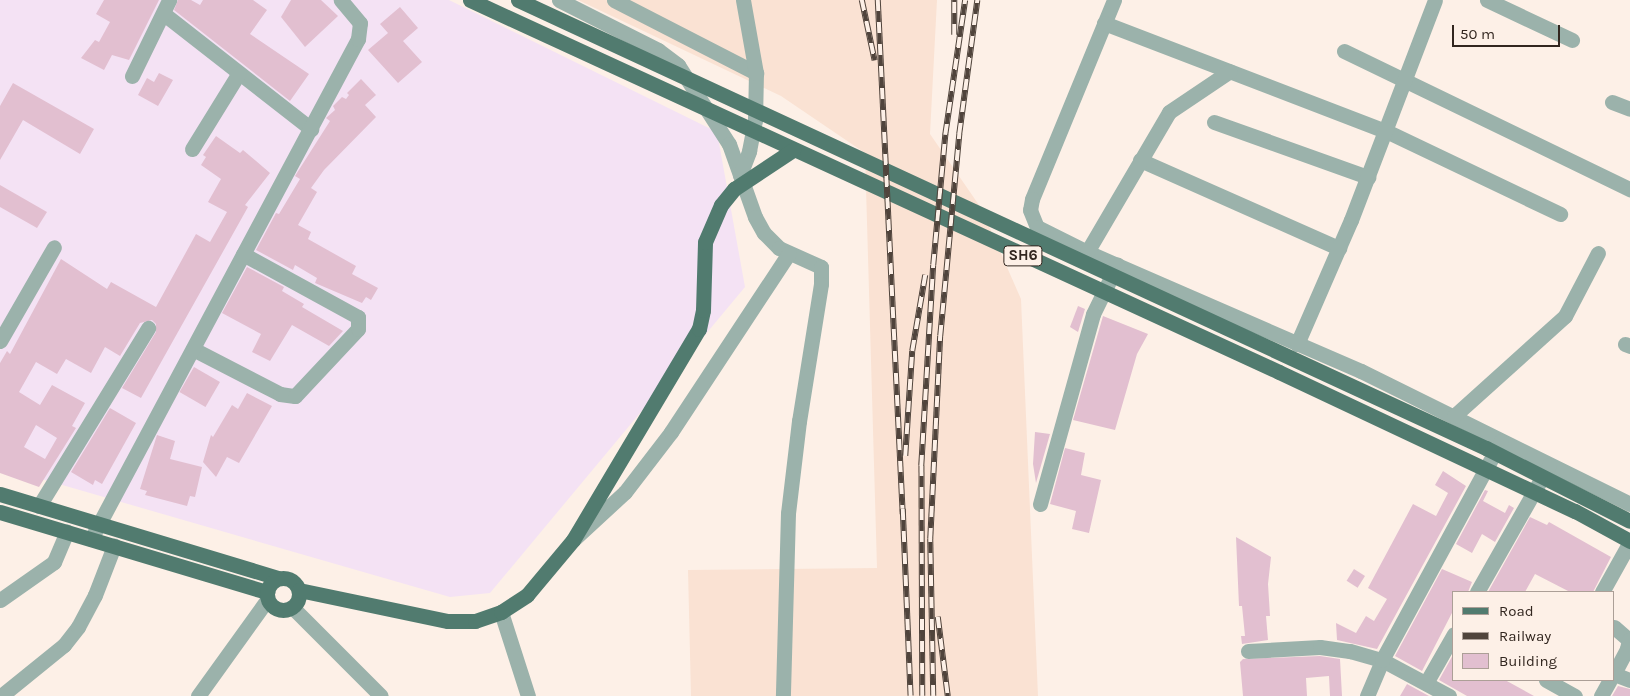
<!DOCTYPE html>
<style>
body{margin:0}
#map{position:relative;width:1630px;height:696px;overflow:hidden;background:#fdf0e7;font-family:Karla,sans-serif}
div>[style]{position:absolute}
.commercial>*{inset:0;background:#f4e2f4}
.built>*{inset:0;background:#fae2d3}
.building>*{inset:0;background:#e2bfd0;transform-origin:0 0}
.minor>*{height:15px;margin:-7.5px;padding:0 7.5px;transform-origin:7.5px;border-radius:7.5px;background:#9bb2ab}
.major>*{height:15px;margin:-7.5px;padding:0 7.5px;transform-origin:7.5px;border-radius:7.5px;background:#517b6f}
.major>.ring{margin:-7.5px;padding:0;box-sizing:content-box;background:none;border:15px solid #517b6f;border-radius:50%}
.rail>*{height:5.5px;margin-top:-2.75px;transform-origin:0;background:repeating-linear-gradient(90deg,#fdf0e7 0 11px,#50443c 0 22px);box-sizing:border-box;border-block:1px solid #50443c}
span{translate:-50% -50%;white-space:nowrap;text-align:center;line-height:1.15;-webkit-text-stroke:4px #fdf0e7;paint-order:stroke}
.shield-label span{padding:1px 4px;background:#fdf0e7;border:1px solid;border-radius:4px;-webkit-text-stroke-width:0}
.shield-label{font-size:15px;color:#32261f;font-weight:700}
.legend{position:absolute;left:1452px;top:591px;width:162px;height:90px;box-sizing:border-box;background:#fdf0e7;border:1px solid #ac9f97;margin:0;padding:6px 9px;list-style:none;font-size:15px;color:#32261f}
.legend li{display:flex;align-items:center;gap:10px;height:25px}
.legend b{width:25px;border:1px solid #ac9f97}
.scale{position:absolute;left:1452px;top:25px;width:108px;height:22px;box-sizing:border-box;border:2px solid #32261f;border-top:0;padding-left:6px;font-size:15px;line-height:18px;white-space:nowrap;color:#32261f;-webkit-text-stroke:4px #fdf0e7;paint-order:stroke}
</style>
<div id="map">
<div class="commercial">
<i style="clip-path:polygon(0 0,449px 0,717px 132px,745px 287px,490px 593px,450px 597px,0 467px)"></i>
</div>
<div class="built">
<i style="clip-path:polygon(578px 0,937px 0,930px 134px,981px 208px,1021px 299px,1038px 696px,691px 696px,688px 570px,877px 568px,865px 153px,781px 96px)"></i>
</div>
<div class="building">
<i style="clip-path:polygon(104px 0,159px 0,129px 60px,112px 55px,104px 70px,81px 58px,95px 40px,99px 42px,110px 22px,96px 14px)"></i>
<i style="clip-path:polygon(178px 0,191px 0,200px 5px,203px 0,253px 0,267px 10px,250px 34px,309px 74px,290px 101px,174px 10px)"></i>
<i style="clip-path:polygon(291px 0,321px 0,338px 16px,305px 47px,281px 17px)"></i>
<i style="clip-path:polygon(400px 7px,418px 28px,403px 41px,422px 62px,398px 83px,368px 50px,388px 33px,380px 24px)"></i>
<i style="clip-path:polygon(159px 73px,173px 80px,158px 106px,138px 95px,147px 78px,154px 82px)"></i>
<i style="clip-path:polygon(361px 79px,376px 95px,365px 105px,376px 117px,324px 170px,311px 188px,317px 192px,298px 225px,311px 232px,308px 239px,356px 266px,352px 274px,378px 288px,371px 300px,366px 297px,362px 303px,315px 283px,317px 278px,295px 265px,293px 270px,256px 250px,276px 213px,279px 214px,300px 179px,295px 176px,330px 121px,326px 118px,335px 110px,333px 106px,342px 97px,346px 99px,349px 95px,347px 93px)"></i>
<i style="clip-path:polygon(13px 83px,94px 129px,80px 154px,23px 120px,0 160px,0 106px)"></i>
<i style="clip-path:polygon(evenodd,216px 136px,240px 153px,243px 150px,270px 173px,245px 205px,248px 207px,141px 398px,122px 388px,156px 332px,156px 324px,152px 320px,140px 323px,120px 356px,105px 347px,91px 373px,66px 359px,57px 374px,36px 362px,19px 392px,40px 405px,52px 385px,85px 403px,72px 426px,76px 428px,39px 487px,0 473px,0 363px,7px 351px,10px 354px,61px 259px,107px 289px,111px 282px,156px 307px,196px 234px,210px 242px,227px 212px,208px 202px,221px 179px,201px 165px,206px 157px,203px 155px,216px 136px,36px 425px,57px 438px,45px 459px,24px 447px,36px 425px)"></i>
<i style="clip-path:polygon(0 185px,47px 212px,37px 228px,0 207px)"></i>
<i style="clip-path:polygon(247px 267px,284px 287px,282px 291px,304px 304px,302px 307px,343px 331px,329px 346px,292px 325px,270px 361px,252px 352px,261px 334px,222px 313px)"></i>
<i style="clip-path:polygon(1078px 306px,1085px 309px,1078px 332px,1070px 327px)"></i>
<i style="clip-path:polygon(1103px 316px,1148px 334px,1137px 354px,1115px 430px,1073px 420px)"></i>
<i style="left:194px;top:367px;width:30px;height:29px;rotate:30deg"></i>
<i style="clip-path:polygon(247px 393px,272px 406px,239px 463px,227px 457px,216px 477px,203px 462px,211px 435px,213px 437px,232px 405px,238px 409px)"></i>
<i style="clip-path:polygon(110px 408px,136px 423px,102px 484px,95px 480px,93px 485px,71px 472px)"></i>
<i style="clip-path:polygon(1035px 432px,1050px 434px,1036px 483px,1033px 464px)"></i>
<i style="clip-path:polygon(157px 435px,175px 441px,170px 459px,202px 467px,195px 497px,190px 496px,187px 506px,145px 495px,147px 491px,140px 489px)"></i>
<i style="clip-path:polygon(1065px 448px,1085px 453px,1081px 475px,1101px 480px,1089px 533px,1072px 529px,1076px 511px,1050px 504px)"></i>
<i style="clip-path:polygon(1443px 471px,1466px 486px,1377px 649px,1337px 640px,1336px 623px,1356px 633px,1366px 616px,1374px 621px,1387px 599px,1368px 588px,1413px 504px,1436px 516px,1448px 493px,1435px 485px)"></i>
<i style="clip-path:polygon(1485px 490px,1488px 491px,1483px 501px,1505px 513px,1509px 505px,1514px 508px,1495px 542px,1482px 534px,1472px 553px,1456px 544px)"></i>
<i style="clip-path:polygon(1530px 517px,1547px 525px,1549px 522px,1611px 557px,1593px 592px,1570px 592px,1535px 574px,1525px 592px,1488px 592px)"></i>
<i style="clip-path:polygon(1236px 537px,1271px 557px,1268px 584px,1270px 616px,1266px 616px,1268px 640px,1242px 644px,1241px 636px,1245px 636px,1242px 606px,1239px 606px)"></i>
<i style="left:1354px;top:569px;width:13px;height:14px;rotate:32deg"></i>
<i style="clip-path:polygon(1442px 569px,1472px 582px,1468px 592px,1454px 592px,1454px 609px,1422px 671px,1395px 656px)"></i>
<i style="clip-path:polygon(1454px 653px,1454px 680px,1505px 680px,1534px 696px,1467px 696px,1439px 680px)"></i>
<i style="clip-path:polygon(1320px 656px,1340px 659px,1342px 696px,1330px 696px,1329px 676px,1306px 678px,1307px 696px,1243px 696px,1240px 662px,1243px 659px)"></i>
<i style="clip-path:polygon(1407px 684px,1429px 696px,1400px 696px)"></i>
<i style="clip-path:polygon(1618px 686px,1630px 689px,1630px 696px,1612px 696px)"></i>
</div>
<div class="minor">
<i style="left:559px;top:0;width:111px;rotate:26.8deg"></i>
<i style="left:658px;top:50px;width:25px;rotate:37deg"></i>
<i style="left:678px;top:65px;width:94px;rotate:57.2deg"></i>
<i style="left:729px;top:144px;width:77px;rotate:70.4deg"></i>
<i style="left:755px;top:217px;width:18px;rotate:61deg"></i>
<i style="left:764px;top:233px;width:21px;rotate:45deg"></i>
<i style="left:779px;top:248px;width:46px;rotate:24.3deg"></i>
<i style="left:821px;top:267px;width:17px;rotate:90deg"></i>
<i style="left:821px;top:284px;width:139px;rotate:99.1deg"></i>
<i style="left:799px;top:421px;width:93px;rotate:96.8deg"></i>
<i style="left:788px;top:513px;width:183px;rotate:91.6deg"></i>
<i style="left:614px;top:0;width:160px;rotate:27.2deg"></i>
<i style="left:1114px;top:0;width:215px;rotate:112.4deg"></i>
<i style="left:1032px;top:199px;width:11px;rotate:100deg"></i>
<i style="left:1030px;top:210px;width:18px;rotate:68deg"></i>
<i style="left:1037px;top:227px;width:56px;rotate:26.6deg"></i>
<i style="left:1087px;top:252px;width:299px;rotate:23.5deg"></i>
<i style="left:1361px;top:371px;width:300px;rotate:26.3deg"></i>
<i style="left:1487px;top:0;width:94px;rotate:25.2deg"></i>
<i style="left:164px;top:14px;width:187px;rotate:38deg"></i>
<i style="left:1104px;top:23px;width:302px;rotate:21deg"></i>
<i style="left:1386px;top:131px;width:193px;rotate:25.5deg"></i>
<i style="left:1344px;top:51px;width:318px;rotate:25.8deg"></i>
<i style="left:132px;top:76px;width:85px;rotate:-64deg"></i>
<i style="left:1612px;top:102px;width:19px;rotate:21deg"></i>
<i style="left:1214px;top:122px;width:164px;rotate:19.7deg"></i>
<i style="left:192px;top:149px;width:89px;rotate:-58.3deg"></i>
<i style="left:1140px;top:160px;width:218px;rotate:23.9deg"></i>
<i style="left:740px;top:175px;width:26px;rotate:-69deg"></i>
<i style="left:749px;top:151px;width:32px;rotate:-79deg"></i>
<i style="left:755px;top:120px;width:47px;rotate:-88.8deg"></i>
<i style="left:756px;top:73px;width:74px;rotate:-100.1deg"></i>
<i style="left:1087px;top:252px;width:162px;rotate:-59.6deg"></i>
<i style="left:1169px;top:112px;width:73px;rotate:-33.9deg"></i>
<i style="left:0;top:341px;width:108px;rotate:-60.1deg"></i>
<i style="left:1297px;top:344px;width:135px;rotate:-66.5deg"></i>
<i style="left:1351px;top:220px;width:235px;rotate:-69.1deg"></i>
<i style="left:1625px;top:344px;width:5px;rotate:22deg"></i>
<i style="left:193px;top:349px;width:98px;rotate:27.3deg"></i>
<i style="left:280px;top:394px;width:15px;rotate:8deg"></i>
<i style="left:295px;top:396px;width:92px;rotate:-46.8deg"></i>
<i style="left:358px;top:329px;width:12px;rotate:-90deg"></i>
<i style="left:358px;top:317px;width:131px;rotate:-151.3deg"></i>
<i style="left:1454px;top:416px;width:149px;rotate:-42deg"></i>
<i style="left:1565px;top:316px;width:71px;rotate:-62.4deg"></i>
<i style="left:1040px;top:504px;width:197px;rotate:-74.4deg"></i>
<i style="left:1093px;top:314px;width:55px;rotate:-63.9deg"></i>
<i style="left:39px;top:506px;width:209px;rotate:-58.5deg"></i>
<i style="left:91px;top:539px;width:567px;rotate:-61.9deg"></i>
<i style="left:358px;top:39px;width:16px;rotate:-83deg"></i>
<i style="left:360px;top:23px;width:30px;rotate:-130deg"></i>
<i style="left:574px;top:539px;width:69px;rotate:-42.7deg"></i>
<i style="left:625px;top:492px;width:76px;rotate:-52.5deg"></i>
<i style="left:671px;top:432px;width:214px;rotate:-56.6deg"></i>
<i style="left:1477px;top:592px;width:146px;rotate:-60.4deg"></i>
<i style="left:1602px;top:592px;width:57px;rotate:-60.8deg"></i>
<i style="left:0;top:600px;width:66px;rotate:-35.1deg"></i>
<i style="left:54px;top:562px;width:33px;rotate:-67deg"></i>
<i style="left:293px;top:608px;width:124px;rotate:45deg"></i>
<i style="left:501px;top:612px;width:88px;rotate:72.2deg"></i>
<i style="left:1614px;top:627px;width:20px;rotate:41deg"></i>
<i style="left:1629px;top:640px;width:9px;rotate:103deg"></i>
<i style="left:1627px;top:649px;width:26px;rotate:118deg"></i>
<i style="left:1248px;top:651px;width:72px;rotate:-3.2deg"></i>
<i style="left:1320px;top:647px;width:30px;rotate:8deg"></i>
<i style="left:1350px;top:651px;width:33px;rotate:16deg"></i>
<i style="left:1382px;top:660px;width:76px;rotate:28.2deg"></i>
<i style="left:1614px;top:674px;width:17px;rotate:21deg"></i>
<i style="left:1546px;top:680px;width:33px;rotate:29deg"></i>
<i style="left:1426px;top:683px;width:56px;rotate:-60.3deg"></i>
<i style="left:1px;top:696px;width:81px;rotate:-39deg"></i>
<i style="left:64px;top:645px;width:23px;rotate:-52deg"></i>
<i style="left:78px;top:627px;width:36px;rotate:-62deg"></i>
<i style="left:95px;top:595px;width:53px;rotate:-68.8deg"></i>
<i style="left:198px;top:696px;width:118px;rotate:-54.3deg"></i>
<i style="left:1367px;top:696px;width:39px;rotate:-67deg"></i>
<i style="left:1382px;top:660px;width:249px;rotate:-61.5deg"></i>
<i style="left:1601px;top:696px;width:18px;rotate:-61deg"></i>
</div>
<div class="major">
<i style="left:470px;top:0;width:890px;rotate:24.69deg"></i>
<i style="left:1279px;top:372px;width:327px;rotate:25.2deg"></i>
<i style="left:1575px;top:511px;width:63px;rotate:28.6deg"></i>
<i style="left:518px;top:0;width:1067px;rotate:24.84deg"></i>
<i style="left:1486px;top:448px;width:161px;rotate:26.9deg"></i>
<i style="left:0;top:494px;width:290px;rotate:16.8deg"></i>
<i style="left:0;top:512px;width:279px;rotate:16.7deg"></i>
<i class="ring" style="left:267px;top:578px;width:17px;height:17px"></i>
<i style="left:299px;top:590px;width:152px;rotate:11.8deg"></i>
<i style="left:448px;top:621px;width:27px"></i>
<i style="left:475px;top:621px;width:28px;rotate:-19deg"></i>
<i style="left:501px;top:612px;width:31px;rotate:-33deg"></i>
<i style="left:527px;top:595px;width:72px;rotate:-50.1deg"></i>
<i style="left:573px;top:540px;width:246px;rotate:-59.2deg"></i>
<i style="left:699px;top:329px;width:19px;rotate:-78deg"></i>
<i style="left:703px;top:310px;width:68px;rotate:-88.3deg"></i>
<i style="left:705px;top:242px;width:40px;rotate:-66.6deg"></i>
<i style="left:721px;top:205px;width:21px;rotate:-51deg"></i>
<i style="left:734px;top:189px;width:71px;rotate:-33.5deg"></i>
</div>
<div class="rail">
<i style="left:862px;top:0;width:62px;rotate:78deg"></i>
<i style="left:878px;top:0;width:515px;rotate:87.22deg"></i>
<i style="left:954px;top:35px;width:35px;rotate:-90deg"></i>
<i style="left:905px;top:456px;width:105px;rotate:-86.2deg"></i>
<i style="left:912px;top:351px;width:77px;rotate:-80.3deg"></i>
<i style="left:903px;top:509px;width:187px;rotate:87.6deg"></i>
<i style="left:938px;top:617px;width:80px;rotate:82.8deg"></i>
<i style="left:922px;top:696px;width:230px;rotate:-90.2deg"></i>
<i style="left:921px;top:466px;width:201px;rotate:-86.6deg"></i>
<i style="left:933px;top:265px;width:131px;rotate:-84.7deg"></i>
<i style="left:945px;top:135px;width:136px;rotate:-81.6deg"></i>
<i style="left:933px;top:696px;width:157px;rotate:-91.1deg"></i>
<i style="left:930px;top:539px;width:203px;rotate:-87.2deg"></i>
<i style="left:940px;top:336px;width:203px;rotate:-84.6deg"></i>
<i style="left:959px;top:134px;width:135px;rotate:-82.3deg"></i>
</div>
<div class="shield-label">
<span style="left:1023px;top:256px">SH6</span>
</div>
<ul class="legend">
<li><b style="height:6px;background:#517b6f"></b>Road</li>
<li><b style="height:6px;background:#50443c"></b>Railway</li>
<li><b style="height:14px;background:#e2bfd0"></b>Building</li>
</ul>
<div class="scale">50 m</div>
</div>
